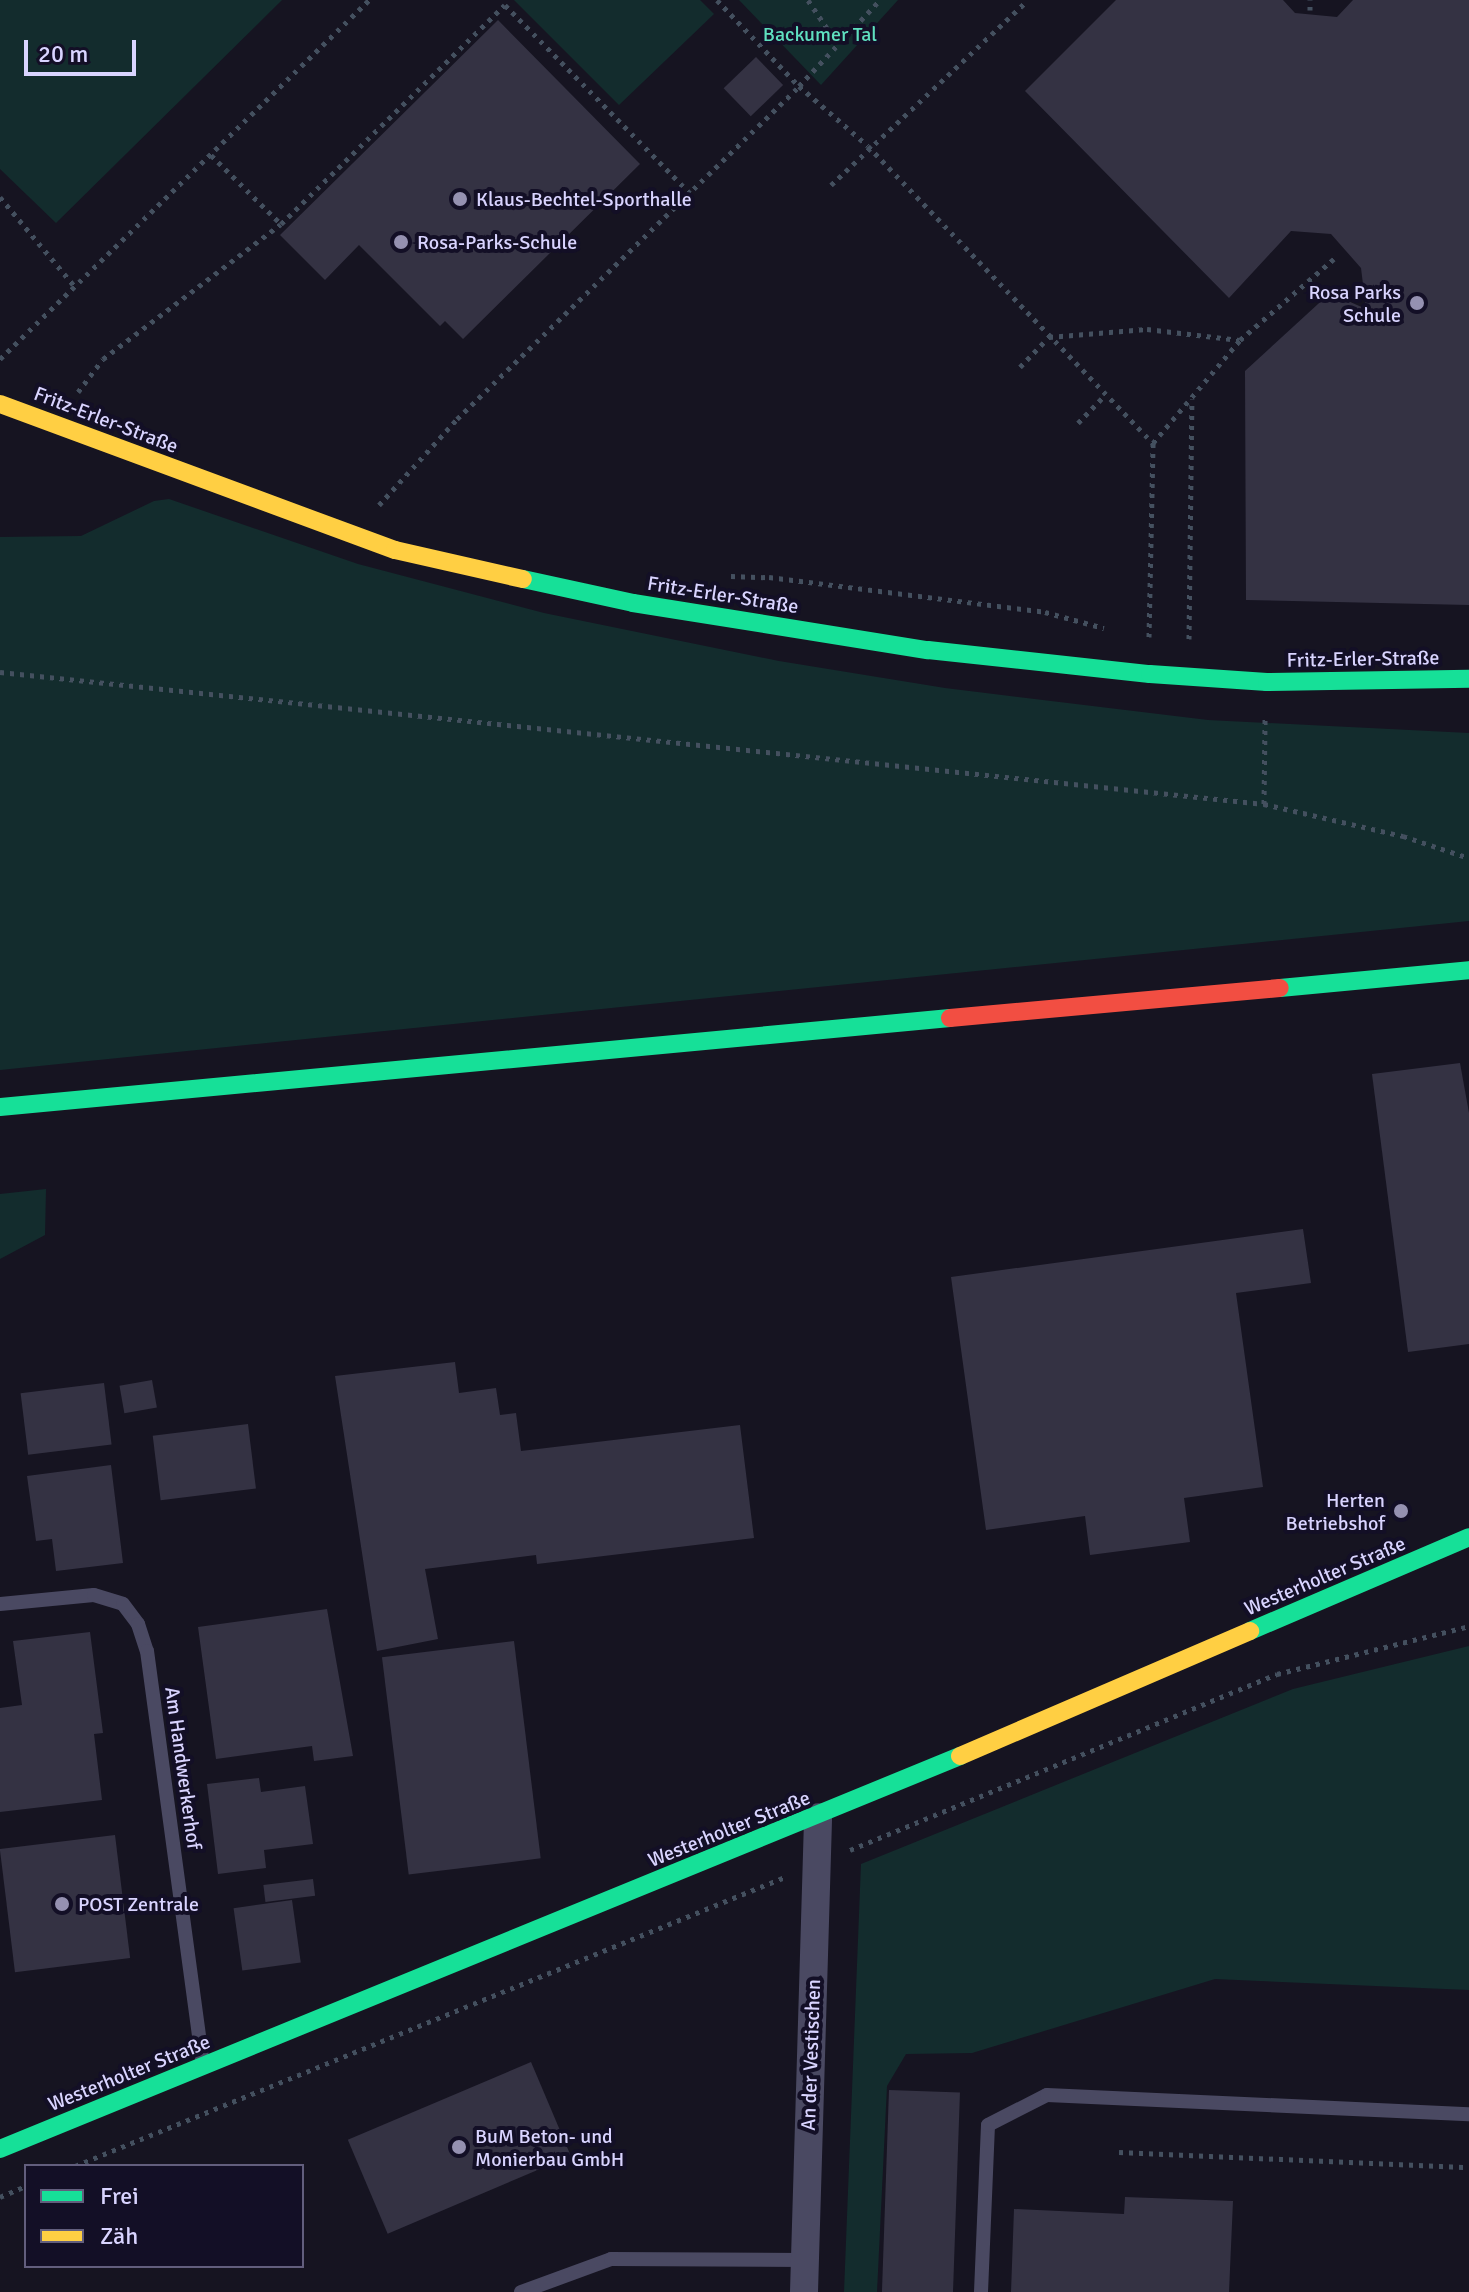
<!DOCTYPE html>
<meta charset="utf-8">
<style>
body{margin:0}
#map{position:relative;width:1469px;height:2292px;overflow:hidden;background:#161421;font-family:Signika,sans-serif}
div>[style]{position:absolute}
.green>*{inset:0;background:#132c2d}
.building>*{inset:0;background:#343243;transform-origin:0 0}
.path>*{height:5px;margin-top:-2.5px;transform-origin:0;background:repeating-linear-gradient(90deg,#44505f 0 4px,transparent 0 10px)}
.lane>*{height:14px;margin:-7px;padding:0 7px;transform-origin:7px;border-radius:7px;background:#4a4962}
.street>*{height:28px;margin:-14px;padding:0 14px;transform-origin:14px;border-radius:14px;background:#4a4962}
.fast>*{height:18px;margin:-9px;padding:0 9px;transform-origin:9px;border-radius:9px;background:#16e098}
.slow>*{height:18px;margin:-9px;padding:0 9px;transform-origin:9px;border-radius:9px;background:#ffcf43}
.jam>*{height:18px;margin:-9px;padding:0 9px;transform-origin:9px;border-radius:9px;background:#f24e42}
.dots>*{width:22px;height:22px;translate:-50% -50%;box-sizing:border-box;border:4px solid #130f26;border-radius:50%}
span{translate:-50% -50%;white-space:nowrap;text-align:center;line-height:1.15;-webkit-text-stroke:8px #130f26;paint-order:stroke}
.park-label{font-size:20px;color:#5fe0c0}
.poi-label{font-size:20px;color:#d9d4ff}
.left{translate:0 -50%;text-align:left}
.right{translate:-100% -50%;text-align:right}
.street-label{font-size:20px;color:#d9d4ff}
.legend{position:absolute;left:24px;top:2164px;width:280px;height:104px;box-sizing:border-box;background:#130f26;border:2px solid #625e7d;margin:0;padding:10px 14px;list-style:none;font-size:24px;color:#d9d4ff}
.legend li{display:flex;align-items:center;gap:16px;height:40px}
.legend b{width:40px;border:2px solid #625e7d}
.scale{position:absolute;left:24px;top:40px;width:112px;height:36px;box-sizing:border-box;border:4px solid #d9d4ff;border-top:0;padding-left:10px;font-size:24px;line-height:28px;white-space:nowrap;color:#d9d4ff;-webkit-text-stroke:6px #130f26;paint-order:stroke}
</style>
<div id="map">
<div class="green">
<i style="clip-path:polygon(0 0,282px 0,56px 223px,0 169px)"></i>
<i style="clip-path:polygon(514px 0,700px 0,714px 14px,619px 105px)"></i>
<i style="clip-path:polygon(739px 0,898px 0,821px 85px)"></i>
<i style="clip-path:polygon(169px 499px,358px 564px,544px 613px,779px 661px,945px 688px,1208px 720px,1469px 733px,1469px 921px,0 1070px,0 537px,81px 536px,154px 501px)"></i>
<i style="clip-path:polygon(46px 1189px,45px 1235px,0 1259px,0 1194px)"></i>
<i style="clip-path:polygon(1469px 1646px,1469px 1990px,1215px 1979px,972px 2053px,906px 2054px,887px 2086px,877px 2292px,844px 2292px,861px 1864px,1293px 1689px)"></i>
</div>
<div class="building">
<i style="clip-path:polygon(1116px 0,1283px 0,1295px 13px,1337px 17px,1353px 0,1469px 0,1469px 605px,1246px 600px,1245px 371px,1330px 293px,1366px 309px,1361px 268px,1331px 234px,1291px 231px,1229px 298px,1025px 91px)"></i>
<i style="clip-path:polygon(498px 20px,640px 164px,463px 339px,445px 321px,440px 326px,359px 245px,325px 280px,280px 235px)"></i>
<i style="left:756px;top:57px;width:39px;height:45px;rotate:46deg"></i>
<i style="clip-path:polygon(1460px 1063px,1469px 1113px,1469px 1344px,1408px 1352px,1372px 1074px)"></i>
<i style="clip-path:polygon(1303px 1229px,1311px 1283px,1236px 1293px,1263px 1487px,1184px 1498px,1190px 1542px,1090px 1555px,1085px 1516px,986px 1530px,951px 1277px)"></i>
<i style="clip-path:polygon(455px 1362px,459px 1393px,496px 1388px,500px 1415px,516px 1413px,521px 1451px,740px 1425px,754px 1538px,537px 1564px,536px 1555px,425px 1569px,438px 1639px,377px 1651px,335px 1376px)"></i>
<i style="left:152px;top:1380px;width:28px;height:33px;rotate:80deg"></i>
<i style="left:104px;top:1383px;width:62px;height:84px;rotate:83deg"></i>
<i style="left:248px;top:1424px;width:65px;height:96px;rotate:83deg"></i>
<i style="clip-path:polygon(111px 1465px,123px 1563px,56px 1571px,52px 1539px,36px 1541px,27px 1476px)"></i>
<i style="clip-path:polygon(327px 1609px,353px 1756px,314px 1761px,312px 1746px,216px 1759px,198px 1627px)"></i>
<i style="clip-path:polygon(90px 1632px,103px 1733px,94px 1734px,102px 1800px,0 1812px,0 1708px,22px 1705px,13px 1641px)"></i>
<i style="left:514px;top:1641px;width:219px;height:133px;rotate:83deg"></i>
<i style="clip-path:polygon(259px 1778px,261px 1792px,305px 1786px,313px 1844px,264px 1850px,266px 1868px,218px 1874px,207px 1784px)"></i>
<i style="left:115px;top:1835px;width:124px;height:116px;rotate:83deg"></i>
<i style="left:313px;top:1879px;width:17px;height:50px;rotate:83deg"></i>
<i style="left:292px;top:1900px;width:63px;height:59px;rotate:82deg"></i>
<i style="left:531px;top:2062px;width:102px;height:199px;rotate:67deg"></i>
<i style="left:889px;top:2090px;width:71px;height:202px;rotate:2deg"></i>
<i style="clip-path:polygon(1125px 2197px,1233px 2201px,1229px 2292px,1011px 2292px,1014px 2209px,1124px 2214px)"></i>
</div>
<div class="path">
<i style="left:717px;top:0;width:119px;rotate:46.4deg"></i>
<i style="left:799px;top:86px;width:91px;rotate:41deg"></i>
<i style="left:868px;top:146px;width:412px;rotate:46.2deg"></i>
<i style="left:808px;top:0;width:52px;rotate:56deg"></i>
<i style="left:1310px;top:10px;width:10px;rotate:-90deg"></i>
<i style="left:211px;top:155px;width:98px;rotate:44.6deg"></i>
<i style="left:831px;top:185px;width:270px;rotate:-43.2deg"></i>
<i style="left:0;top:197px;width:119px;rotate:50.1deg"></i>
<i style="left:0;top:359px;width:515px;rotate:-44.21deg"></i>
<i style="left:1020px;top:367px;width:42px;rotate:-46deg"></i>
<i style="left:1049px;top:337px;width:98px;rotate:-4.7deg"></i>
<i style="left:1147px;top:329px;width:93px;rotate:6.8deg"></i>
<i style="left:78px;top:392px;width:41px;rotate:-52.9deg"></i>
<i style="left:103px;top:359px;width:223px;rotate:-37.2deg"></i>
<i style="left:281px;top:224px;width:313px;rotate:-44.4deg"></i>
<i style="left:505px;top:5px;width:264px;rotate:45.5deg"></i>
<i style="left:1078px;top:423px;width:40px;rotate:-46deg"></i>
<i style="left:379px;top:505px;width:116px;rotate:-47.8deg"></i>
<i style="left:457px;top:419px;width:477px;rotate:-44.2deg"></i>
<i style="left:799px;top:86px;width:118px;rotate:-46.7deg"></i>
<i style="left:731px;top:576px;width:38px;rotate:2deg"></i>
<i style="left:769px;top:577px;width:278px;rotate:7.2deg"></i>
<i style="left:1045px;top:612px;width:61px;rotate:15.2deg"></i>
<i style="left:1149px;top:637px;width:194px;rotate:-88.8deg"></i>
<i style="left:1153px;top:443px;width:135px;rotate:-49.8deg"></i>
<i style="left:1240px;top:340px;width:124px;rotate:-40.8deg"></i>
<i style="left:1189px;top:639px;width:240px;rotate:-89.3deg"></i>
<i style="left:0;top:672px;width:1271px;rotate:5.96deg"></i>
<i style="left:1264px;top:804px;width:143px;rotate:13deg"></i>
<i style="left:1403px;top:836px;width:70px;rotate:18.4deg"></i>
<i style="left:1264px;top:804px;width:87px;rotate:-89.3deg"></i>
<i style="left:850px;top:1850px;width:462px;rotate:-22.4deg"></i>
<i style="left:1277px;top:1674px;width:198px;rotate:-14deg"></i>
<i style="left:1119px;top:2152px;width:350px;rotate:2.5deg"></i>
<i style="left:75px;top:2166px;width:767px;rotate:-22.15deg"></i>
<i style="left:0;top:2197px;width:28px;rotate:-23deg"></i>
</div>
<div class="lane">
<i style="left:0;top:1604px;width:94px;rotate:-5.5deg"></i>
<i style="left:94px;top:1595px;width:30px;rotate:17deg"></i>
<i style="left:123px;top:1604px;width:25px;rotate:53deg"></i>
<i style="left:138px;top:1624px;width:28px;rotate:72deg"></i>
<i style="left:147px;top:1651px;width:416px;rotate:82.3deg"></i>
<i style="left:521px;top:2292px;width:96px;rotate:-20.1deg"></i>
<i style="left:611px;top:2259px;width:194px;rotate:0.3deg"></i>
<i style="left:981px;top:2292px;width:167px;rotate:-87.6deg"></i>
<i style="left:988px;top:2125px;width:66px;rotate:-27deg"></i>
<i style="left:1047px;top:2095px;width:422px;rotate:2.6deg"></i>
</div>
<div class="street">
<i style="left:804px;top:2292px;width:475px;rotate:-88.3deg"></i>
</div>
<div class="fast">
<i style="left:523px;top:579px;width:113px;rotate:12.3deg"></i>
<i style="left:633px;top:603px;width:299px;rotate:9.1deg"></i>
<i style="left:928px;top:650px;width:223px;rotate:6.2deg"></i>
<i style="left:1150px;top:674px;width:117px;rotate:3.9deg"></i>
<i style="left:1267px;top:682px;width:202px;rotate:-0.9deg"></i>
<i style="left:1280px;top:988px;width:190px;rotate:-5.4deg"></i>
<i style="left:0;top:1107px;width:954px;rotate:-5.35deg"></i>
<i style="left:1250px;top:1631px;width:238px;rotate:-23.2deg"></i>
<i style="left:0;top:2149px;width:1037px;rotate:-22.26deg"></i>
</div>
<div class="slow">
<i style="left:0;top:404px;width:421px;rotate:20.3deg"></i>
<i style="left:395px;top:550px;width:131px;rotate:12.8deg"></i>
<i style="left:960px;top:1756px;width:316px;rotate:-23.3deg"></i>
</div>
<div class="jam">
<i style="left:950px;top:1018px;width:331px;rotate:-5.2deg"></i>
</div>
<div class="dots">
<i style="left:460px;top:199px;background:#9591b1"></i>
<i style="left:401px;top:242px;background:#9591b1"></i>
<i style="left:1417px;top:303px;background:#9591b1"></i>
<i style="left:1401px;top:1511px;background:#9591b1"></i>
<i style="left:62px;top:1904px;background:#9591b1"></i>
<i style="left:459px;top:2147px;background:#9591b1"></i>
</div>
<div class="park-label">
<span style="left:820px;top:34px">Backumer Tal</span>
</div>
<div class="poi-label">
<span class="left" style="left:476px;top:199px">Klaus-Bechtel-Sporthalle</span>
<span class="left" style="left:417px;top:242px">Rosa-Parks-Schule</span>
<span class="right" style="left:1401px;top:304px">Rosa Parks<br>Schule</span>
<span class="right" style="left:1385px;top:1512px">Herten<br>Betriebshof</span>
<span class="left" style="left:78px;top:1904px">POST Zentrale</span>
<span class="left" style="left:475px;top:2148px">BuM Beton- und<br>Monierbau GmbH</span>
</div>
<div class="street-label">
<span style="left:106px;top:420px;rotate:21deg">Fritz-Erler-Straße</span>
<span style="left:723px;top:595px;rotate:9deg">Fritz-Erler-Straße</span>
<span style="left:1363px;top:659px;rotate:-1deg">Fritz-Erler-Straße</span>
<span style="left:1325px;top:1576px;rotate:-23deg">Westerholter Straße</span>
<span style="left:183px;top:1768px;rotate:82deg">Am Handwerkerhof</span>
<span style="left:729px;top:1829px;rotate:-22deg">Westerholter Straße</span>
<span style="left:811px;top:2055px;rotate:-88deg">An der Vestischen</span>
<span style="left:129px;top:2073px;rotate:-22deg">Westerholter Straße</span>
</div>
<ul class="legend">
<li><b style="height:10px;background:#16e098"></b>Frei</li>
<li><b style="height:10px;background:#ffcf43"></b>Zäh</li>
</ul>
<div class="scale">20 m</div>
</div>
